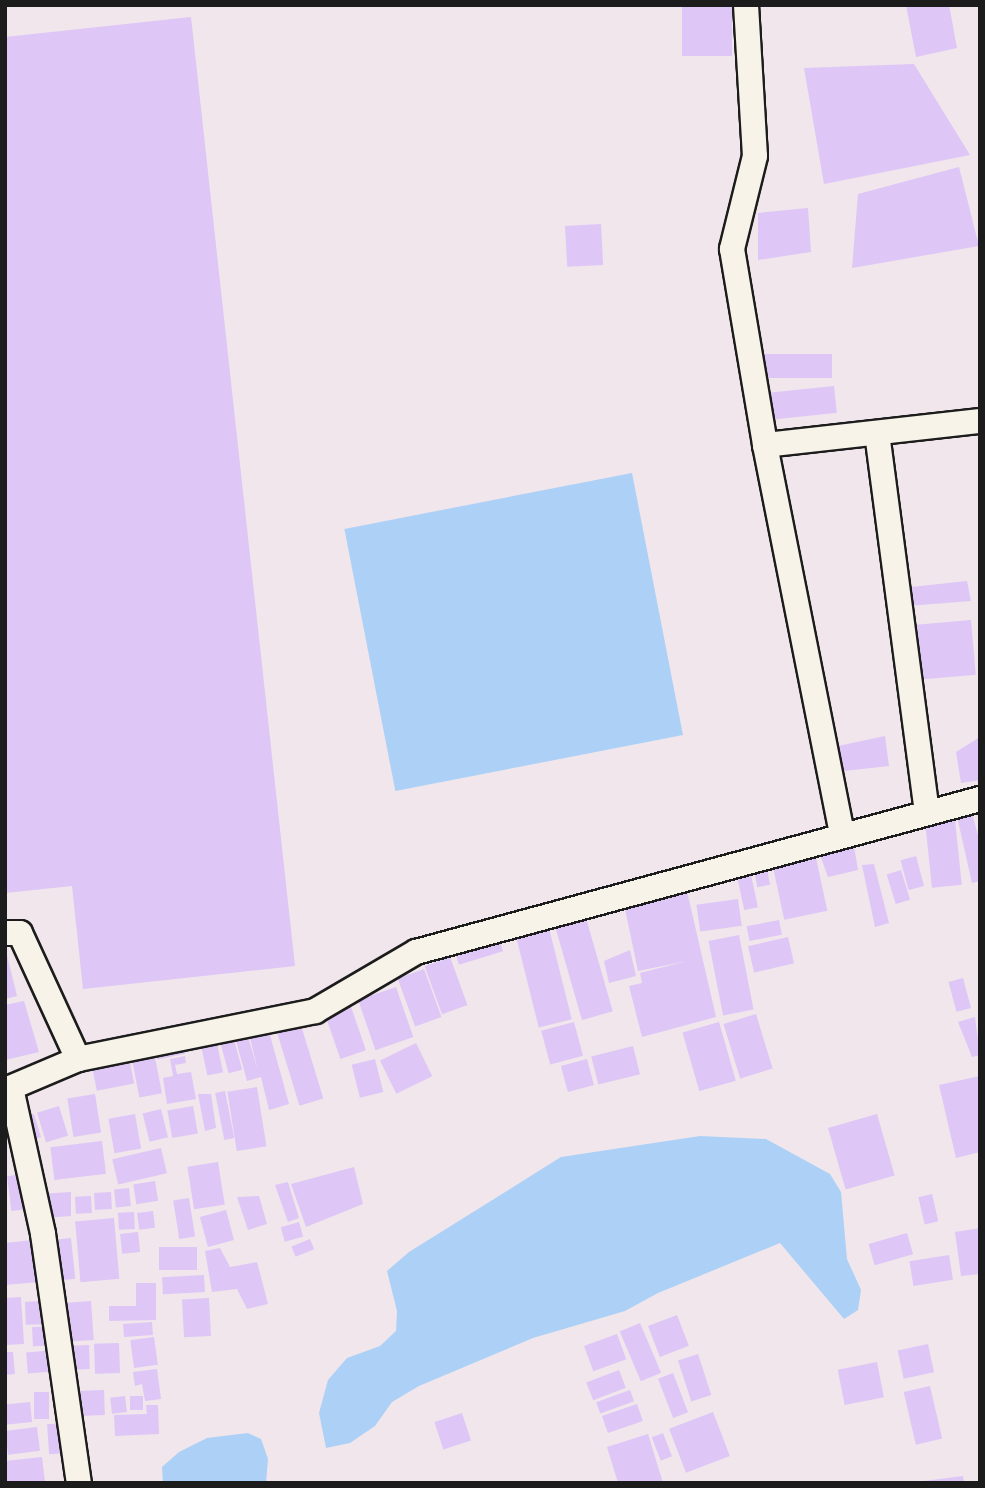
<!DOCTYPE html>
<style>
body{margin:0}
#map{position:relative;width:985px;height:1488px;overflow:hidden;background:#f0e6ec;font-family:Pangolin,sans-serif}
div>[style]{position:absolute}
.water>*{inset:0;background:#add1f6;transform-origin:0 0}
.building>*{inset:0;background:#dec6f6;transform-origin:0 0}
.roads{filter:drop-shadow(2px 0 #1c1c1c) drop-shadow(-2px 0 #1c1c1c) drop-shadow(0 2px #1c1c1c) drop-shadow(0 -2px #1c1c1c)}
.minor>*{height:24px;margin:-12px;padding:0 12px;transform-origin:12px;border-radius:12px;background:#f7f3e8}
span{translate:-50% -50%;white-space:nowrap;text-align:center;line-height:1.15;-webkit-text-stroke:7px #f7f3e8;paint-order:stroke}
.frame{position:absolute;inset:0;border:7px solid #1c1c1c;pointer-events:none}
</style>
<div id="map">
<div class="water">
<i style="left:632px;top:473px;width:267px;height:293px;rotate:79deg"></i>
<i style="clip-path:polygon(700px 1136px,766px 1139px,830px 1174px,841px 1192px,847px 1259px,861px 1290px,858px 1310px,844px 1319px,780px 1243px,658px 1293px,625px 1311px,533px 1338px,419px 1386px,392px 1402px,375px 1426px,350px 1443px,326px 1448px,319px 1413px,328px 1380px,347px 1358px,380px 1346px,396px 1331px,397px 1311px,387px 1271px,409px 1252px,561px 1157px)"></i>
<i style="clip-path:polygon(248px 1433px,261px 1439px,268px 1459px,266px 1483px,163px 1483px,162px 1467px,179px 1452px,207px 1438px)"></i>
</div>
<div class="building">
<i style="left:682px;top:5px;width:50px;height:51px"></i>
<i style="clip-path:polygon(906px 5px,949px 5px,957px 48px,916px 57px)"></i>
<i style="clip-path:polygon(191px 17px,295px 966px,83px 989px,72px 886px,5px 893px,5px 37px)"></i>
<i style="clip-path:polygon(914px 64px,970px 155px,824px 184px,804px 68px)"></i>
<i style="clip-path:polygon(959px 167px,979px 246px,852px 268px,858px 194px)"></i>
<i style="clip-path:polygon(808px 208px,811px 252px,758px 260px,758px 213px)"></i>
<i style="left:601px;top:224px;width:41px;height:36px;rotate:87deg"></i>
<i style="left:832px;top:354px;width:24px;height:69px;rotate:90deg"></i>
<i style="left:834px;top:386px;width:27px;height:68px;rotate:84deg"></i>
<i style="clip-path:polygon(967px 581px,971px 601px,907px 606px,902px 588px)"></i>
<i style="left:971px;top:620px;width:55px;height:64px;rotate:85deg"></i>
<i style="clip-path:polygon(885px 736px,889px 766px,844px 771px,833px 747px)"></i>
<i style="clip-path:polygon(980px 737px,980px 780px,961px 783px,956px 752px)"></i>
<i style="clip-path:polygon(956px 812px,972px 813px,980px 843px,980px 881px,972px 883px)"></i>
<i style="left:955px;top:820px;width:65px;height:30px;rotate:84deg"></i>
<i style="clip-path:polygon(853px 841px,858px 870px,828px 877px,818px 849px)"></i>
<i style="left:815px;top:853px;width:59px;height:44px;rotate:78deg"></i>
<i style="left:916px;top:856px;width:31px;height:16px;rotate:75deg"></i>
<i style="clip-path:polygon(874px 864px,889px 923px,875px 927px,862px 865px)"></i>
<i style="left:767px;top:869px;width:16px;height:13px;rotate:79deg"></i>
<i style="left:750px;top:870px;width:38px;height:14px;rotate:78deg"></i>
<i style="left:901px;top:870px;width:31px;height:15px;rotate:73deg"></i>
<i style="clip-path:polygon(686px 887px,716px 1017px,642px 1037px,629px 986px,642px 983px,640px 973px,687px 961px,638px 971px,623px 899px)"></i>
<i style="left:738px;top:899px;width:27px;height:42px;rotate:82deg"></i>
<i style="left:586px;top:918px;width:97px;height:32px;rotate:74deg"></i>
<i style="left:779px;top:920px;width:15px;height:33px;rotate:79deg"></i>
<i style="left:549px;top:928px;width:94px;height:34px;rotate:76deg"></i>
<i style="left:498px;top:935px;width:17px;height:46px;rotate:73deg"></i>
<i style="left:739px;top:935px;width:76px;height:31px;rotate:79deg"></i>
<i style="left:788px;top:937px;width:27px;height:41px;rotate:77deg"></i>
<i style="clip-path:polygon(630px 950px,636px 976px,609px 983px,604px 961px)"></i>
<i style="clip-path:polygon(6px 951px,17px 996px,5px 999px,5px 952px)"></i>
<i style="left:450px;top:957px;width:51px;height:27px;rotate:70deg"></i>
<i style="left:424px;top:969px;width:51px;height:28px;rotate:70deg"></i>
<i style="left:963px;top:978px;width:31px;height:15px;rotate:75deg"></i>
<i style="left:396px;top:987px;width:53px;height:40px;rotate:71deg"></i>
<i style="clip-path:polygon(24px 1001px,39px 1052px,5px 1060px,5px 1005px)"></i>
<i style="left:349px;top:1001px;width:52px;height:27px;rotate:71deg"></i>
<i style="left:756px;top:1014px;width:57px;height:34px;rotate:73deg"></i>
<i style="clip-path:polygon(975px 1017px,980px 1055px,972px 1057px,958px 1022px)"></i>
<i style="left:300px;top:1022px;width:80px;height:25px;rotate:73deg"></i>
<i style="left:574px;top:1022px;width:35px;height:34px;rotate:75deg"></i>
<i style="left:719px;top:1022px;width:61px;height:38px;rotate:74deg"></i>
<i style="clip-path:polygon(268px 1028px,289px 1104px,269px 1110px,261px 1077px,247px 1081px,234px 1033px,246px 1030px,258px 1071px,249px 1034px)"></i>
<i style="left:232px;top:1032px;width:39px;height:14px;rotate:75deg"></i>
<i style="left:216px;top:1039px;width:34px;height:16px;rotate:78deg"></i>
<i style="left:182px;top:1040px;width:14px;height:28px;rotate:78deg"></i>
<i style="left:416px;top:1043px;width:37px;height:40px;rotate:64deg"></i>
<i style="left:633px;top:1046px;width:29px;height:43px;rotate:76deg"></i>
<i style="left:153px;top:1047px;width:47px;height:23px;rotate:79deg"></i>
<i style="left:128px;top:1052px;width:32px;height:38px;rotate:79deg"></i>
<i style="clip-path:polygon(185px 1056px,186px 1063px,175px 1065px,177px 1074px,191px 1072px,196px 1099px,167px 1104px,163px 1078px,173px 1076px,170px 1059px)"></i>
<i style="left:375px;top:1059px;width:34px;height:24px;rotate:76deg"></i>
<i style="left:587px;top:1059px;width:27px;height:27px;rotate:75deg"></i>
<i style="clip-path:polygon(980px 1076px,980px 1152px,956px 1158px,939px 1085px)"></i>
<i style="left:257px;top:1087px;width:60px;height:30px;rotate:81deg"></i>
<i style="left:225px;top:1091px;width:48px;height:10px;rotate:79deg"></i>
<i style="left:95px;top:1094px;width:39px;height:28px;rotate:81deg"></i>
<i style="clip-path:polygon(198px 1094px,211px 1094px,216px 1128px,205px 1131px)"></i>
<i style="left:59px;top:1106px;width:31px;height:23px;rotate:73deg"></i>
<i style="left:193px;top:1106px;width:28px;height:26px;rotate:80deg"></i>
<i style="left:161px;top:1109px;width:29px;height:19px;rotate:76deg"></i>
<i style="left:34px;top:1114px;width:24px;height:17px;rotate:73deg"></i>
<i style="left:135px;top:1114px;width:35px;height:27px;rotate:80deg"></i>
<i style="left:877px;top:1114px;width:64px;height:51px;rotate:74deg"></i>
<i style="left:102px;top:1141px;width:33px;height:52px;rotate:83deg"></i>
<i style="left:161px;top:1148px;width:26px;height:50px;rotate:77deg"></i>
<i style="left:218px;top:1162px;width:43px;height:31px;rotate:81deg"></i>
<i style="clip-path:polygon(354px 1167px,363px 1204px,306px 1227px,291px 1184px)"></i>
<i style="left:25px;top:1174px;width:35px;height:18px;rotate:83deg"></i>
<i style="left:155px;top:1181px;width:20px;height:22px;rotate:81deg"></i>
<i style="clip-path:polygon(288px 1182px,299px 1218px,288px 1222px,275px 1185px)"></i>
<i style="left:129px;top:1188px;width:18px;height:15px;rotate:84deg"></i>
<i style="clip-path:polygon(71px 1192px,71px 1216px,44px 1218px,39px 1194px)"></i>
<i style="left:111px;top:1192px;width:17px;height:17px;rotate:87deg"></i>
<i style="left:932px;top:1194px;width:28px;height:14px;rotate:77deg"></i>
<i style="left:91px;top:1196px;width:17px;height:16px;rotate:87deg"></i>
<i style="clip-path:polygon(259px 1196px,267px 1224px,248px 1230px,237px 1197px)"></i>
<i style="left:189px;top:1198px;width:39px;height:16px;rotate:81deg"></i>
<i style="left:226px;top:1210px;width:31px;height:27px;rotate:75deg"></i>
<i style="left:153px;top:1211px;width:17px;height:16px;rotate:83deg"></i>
<i style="left:134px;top:1212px;width:17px;height:16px;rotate:87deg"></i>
<i style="left:114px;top:1218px;width:61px;height:39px;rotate:85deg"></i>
<i style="left:299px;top:1222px;width:15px;height:19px;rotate:74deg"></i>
<i style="clip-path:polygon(980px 1228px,980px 1274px,961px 1276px,955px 1232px)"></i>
<i style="left:138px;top:1232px;width:20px;height:18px;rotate:84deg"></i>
<i style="left:907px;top:1233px;width:22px;height:40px;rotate:74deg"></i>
<i style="left:71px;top:1238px;width:41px;height:21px;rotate:84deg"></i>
<i style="left:310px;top:1239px;width:11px;height:20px;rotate:68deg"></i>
<i style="clip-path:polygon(33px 1240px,38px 1282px,5px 1285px,5px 1243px)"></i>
<i style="left:197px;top:1247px;width:23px;height:38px;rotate:90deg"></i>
<i style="clip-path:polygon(220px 1248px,230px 1267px,257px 1262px,268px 1304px,247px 1309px,237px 1289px,212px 1292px,205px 1251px)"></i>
<i style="left:949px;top:1255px;width:25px;height:40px;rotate:81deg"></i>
<i style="left:204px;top:1275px;width:17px;height:42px;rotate:87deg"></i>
<i style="clip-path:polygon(136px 1283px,156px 1283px,156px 1320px,109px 1321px,109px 1306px,136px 1306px)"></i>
<i style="clip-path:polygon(21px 1297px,24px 1344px,5px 1345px,5px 1298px)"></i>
<i style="left:209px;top:1298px;width:38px;height:27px;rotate:87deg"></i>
<i style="left:50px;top:1301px;width:23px;height:25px;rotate:88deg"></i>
<i style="left:91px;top:1301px;width:39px;height:31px;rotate:86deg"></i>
<i style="left:677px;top:1315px;width:33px;height:31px;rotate:69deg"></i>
<i style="left:152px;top:1322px;width:13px;height:29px;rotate:86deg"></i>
<i style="left:640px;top:1323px;width:54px;height:22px;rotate:67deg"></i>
<i style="left:54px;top:1326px;width:19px;height:22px;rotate:87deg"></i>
<i style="left:617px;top:1334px;width:27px;height:35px;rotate:70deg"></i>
<i style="left:154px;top:1337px;width:28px;height:24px;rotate:82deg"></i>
<i style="left:119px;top:1343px;width:30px;height:25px;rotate:88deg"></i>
<i style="left:928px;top:1344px;width:29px;height:31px;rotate:78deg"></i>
<i style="left:89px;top:1345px;width:24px;height:26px;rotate:88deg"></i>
<i style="left:56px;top:1350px;width:21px;height:30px;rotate:85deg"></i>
<i style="clip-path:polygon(5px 1352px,13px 1352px,15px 1374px,5px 1375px)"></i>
<i style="left:698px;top:1354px;width:43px;height:21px;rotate:72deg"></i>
<i style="left:877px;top:1362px;width:36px;height:40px;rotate:79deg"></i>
<i style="clip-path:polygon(157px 1369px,161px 1399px,145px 1401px,142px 1384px,135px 1386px,133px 1372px)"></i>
<i style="left:619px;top:1370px;width:19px;height:35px;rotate:69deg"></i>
<i style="left:673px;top:1373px;width:42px;height:16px;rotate:69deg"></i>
<i style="left:930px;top:1386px;width:54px;height:27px;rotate:77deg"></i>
<i style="left:104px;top:1390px;width:25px;height:33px;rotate:88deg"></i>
<i style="left:630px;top:1390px;width:12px;height:36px;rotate:70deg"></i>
<i style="left:34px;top:1392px;width:15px;height:27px"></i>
<i style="left:125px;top:1396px;width:16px;height:15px;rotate:83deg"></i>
<i style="left:130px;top:1396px;width:13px;height:14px"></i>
<i style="left:30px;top:1402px;width:20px;height:25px;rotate:84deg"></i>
<i style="left:637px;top:1404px;width:18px;height:37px;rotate:71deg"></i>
<i style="clip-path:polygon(146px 1405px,158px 1405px,159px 1434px,115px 1436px,114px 1415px,147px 1414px)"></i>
<i style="left:713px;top:1412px;width:47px;height:47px;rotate:69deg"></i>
<i style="left:462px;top:1413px;width:29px;height:29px;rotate:72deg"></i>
<i style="left:65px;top:1423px;width:30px;height:18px;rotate:86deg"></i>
<i style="left:37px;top:1427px;width:24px;height:32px;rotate:83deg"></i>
<i style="left:663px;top:1433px;width:25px;height:12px;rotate:69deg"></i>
<i style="clip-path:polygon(648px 1434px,663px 1483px,618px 1483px,607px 1447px)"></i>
<i style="clip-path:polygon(42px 1457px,45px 1483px,5px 1483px,5px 1461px)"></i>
<i style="clip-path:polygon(963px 1476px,964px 1483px,924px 1483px,924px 1481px)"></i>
</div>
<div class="roads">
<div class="minor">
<i style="left:746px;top:5px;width:151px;rotate:86.6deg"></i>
<i style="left:755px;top:156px;width:96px;rotate:103.9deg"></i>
<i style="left:732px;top:249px;width:199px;rotate:80.4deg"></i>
<i style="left:765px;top:445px;width:397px;rotate:78.8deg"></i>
<i style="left:877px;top:433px;width:383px;rotate:82.5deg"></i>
<i style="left:765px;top:445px;width:216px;rotate:-6.4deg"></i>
<i style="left:5px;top:933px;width:15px"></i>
<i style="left:20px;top:933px;width:139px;rotate:65.3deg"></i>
<i style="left:78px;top:1059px;width:242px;rotate:-11.4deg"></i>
<i style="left:315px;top:1011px;width:117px;rotate:-30.3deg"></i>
<i style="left:416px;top:952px;width:584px;rotate:-15.18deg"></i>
<i style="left:11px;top:1088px;width:149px;rotate:77.6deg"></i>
<i style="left:43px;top:1234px;width:252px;rotate:81.8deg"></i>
<i style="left:5px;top:1090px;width:79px;rotate:-23deg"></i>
</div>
</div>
<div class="frame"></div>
</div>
